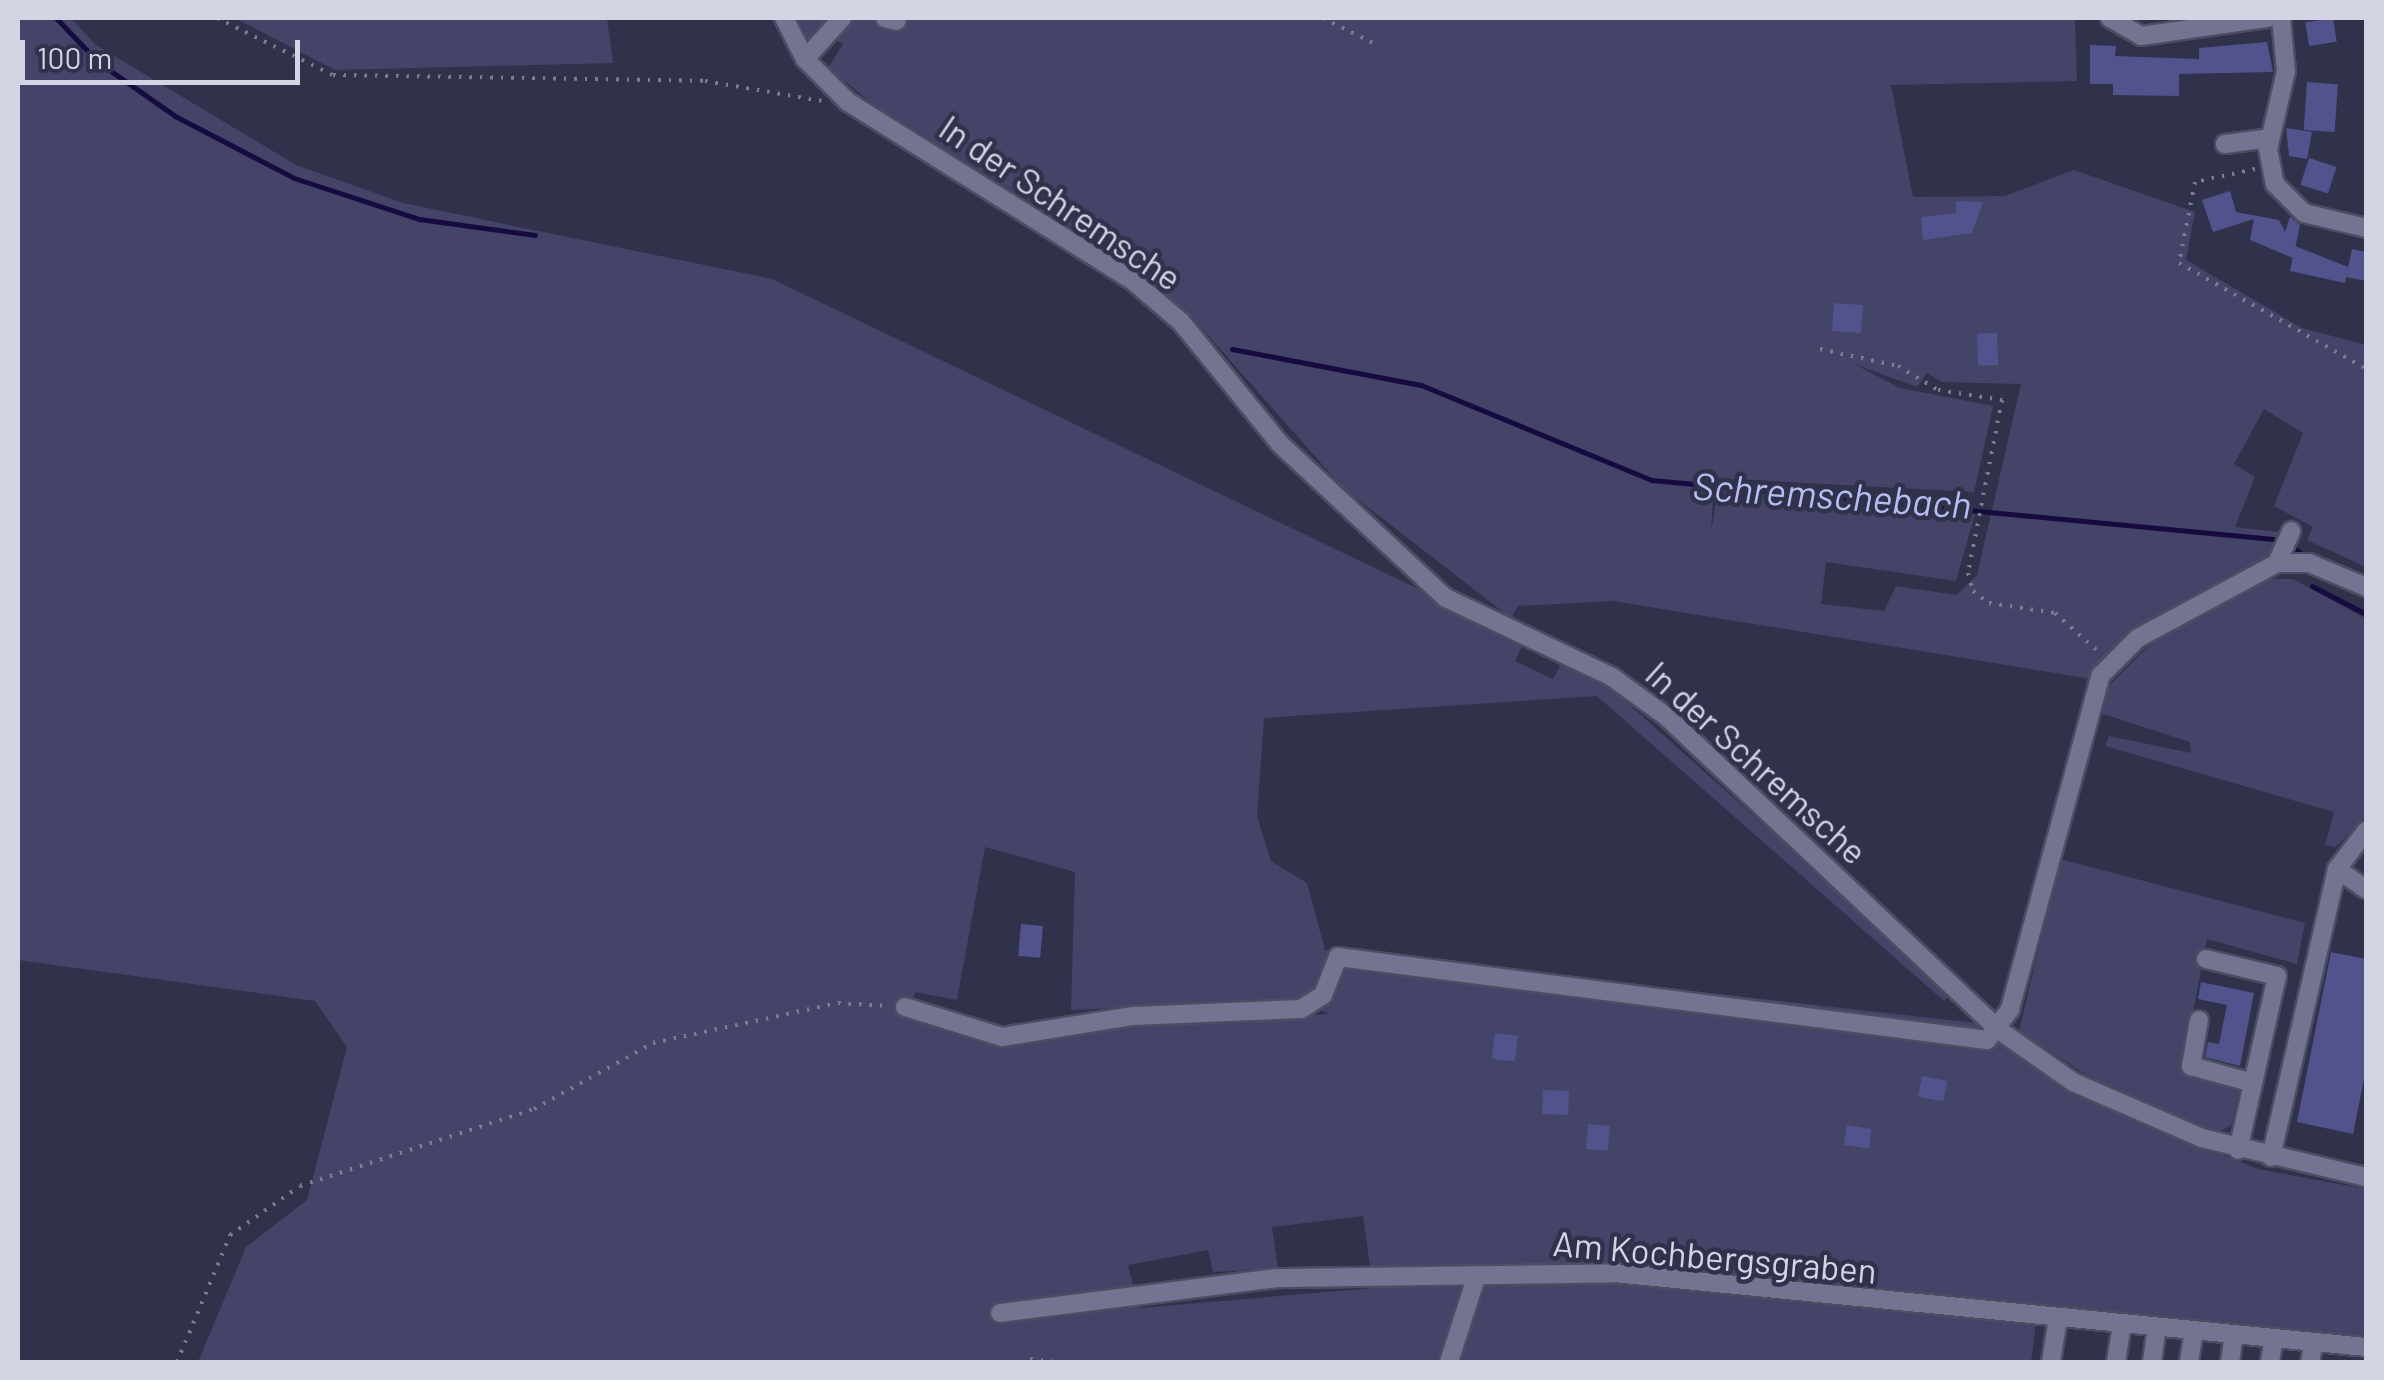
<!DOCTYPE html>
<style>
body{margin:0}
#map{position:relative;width:2384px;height:1380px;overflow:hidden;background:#30314b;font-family:Barlow,sans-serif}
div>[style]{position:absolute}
.green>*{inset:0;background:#434468}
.stream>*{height:5px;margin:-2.5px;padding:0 2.5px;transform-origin:2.5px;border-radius:2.5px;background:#150b41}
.building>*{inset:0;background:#52528d;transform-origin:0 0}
.path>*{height:4px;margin-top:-2px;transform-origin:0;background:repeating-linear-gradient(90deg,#7c7d92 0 2.5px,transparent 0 10.5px)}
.roads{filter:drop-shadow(2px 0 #4d4d62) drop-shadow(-2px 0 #4d4d62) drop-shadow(0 2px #4d4d62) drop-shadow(0 -2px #4d4d62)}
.minor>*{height:18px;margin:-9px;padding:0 9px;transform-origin:9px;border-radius:9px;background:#727491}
span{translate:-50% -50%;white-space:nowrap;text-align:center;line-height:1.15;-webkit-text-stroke:9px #30314b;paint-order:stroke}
.street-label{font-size:35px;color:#d3d4e4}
.water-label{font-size:38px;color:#b9bcf1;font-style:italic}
.frame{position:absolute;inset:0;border:20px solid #d3d4e4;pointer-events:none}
.scale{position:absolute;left:20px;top:40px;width:280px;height:45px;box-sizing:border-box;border:5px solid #d3d4e4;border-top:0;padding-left:12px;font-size:30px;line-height:35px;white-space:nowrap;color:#d3d4e4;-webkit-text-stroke:8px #30314b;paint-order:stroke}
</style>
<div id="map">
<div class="green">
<i style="clip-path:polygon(evenodd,18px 18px,71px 18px,96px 45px,296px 165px,403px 203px,772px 279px,1431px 595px,1522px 646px,1515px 661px,1553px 679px,1561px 664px,1605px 683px,1951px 992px,1944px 1001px,1597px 696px,1264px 718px,1257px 816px,1271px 861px,1307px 883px,1325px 950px,1985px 1024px,2071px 1094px,2258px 1169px,2366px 1189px,2366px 1339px,2038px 1308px,2031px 1362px,198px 1362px,246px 1247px,307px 1200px,347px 1047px,315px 1001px,18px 960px,18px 18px,985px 847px,1075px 872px,1071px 1010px,1298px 1001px,1330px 1014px,1131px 1023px,1004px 1044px,909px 1018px,915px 992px,957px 1000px,985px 847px,18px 18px,1363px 1216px,1373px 1288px,1139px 1308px,1128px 1265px,1208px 1250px,1213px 1272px,1278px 1269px,1272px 1227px,1363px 1216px)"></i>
<i style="clip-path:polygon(235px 18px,607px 18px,613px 63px,335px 70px)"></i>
<i style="clip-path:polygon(evenodd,792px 18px,2075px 18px,2077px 81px,1891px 85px,1913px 197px,2005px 196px,2074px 170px,2195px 212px,2186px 260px,2302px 328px,2366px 345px,2366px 567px,2307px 540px,2313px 527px,2274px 506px,2303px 433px,2264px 409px,2234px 464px,2255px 477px,2235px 527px,2279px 532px,2271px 558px,2092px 679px,1613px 601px,1518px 606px,1511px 618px,1343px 488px,1190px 315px,1097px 243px,873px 104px,828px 68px,843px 44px,823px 33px,808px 45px,792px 18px,1854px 364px,1917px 387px,1927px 373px,1942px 382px,2021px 384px,1977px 575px,1957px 595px,1896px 586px,1884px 611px,1821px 604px,1826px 562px,1956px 581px,1976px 511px,1964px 505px,1718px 488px,1711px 533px,1714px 478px,1974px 492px,1993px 406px,1900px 388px,1854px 364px)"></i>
<i style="clip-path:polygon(2263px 579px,2293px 579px,2366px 619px,2366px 816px,2336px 847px,2325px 845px,2334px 812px,2105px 746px,2109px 736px,2191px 753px,2190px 742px,2097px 712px,2103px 692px,2147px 647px)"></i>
<i style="clip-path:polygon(2060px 859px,2305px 923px,2297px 964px,2207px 939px,2182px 1070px,2241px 1087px,2231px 1126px,2217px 1132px,2122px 1098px,2019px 1031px)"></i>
</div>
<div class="stream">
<i style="left:56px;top:18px;width:61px;rotate:46.3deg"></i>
<i style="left:98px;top:62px;width:94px;rotate:35deg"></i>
<i style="left:175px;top:116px;width:134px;rotate:27.5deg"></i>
<i style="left:294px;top:178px;width:132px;rotate:18.2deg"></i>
<i style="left:419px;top:219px;width:117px;rotate:7.9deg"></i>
<i style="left:1232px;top:349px;width:192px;rotate:10.8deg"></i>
<i style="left:1421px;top:385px;width:250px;rotate:22.4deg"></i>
<i style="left:1652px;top:480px;width:624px;rotate:5.43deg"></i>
<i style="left:2292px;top:546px;width:11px;rotate:41deg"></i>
<i style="left:2312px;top:586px;width:61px;rotate:27.4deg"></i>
</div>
<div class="building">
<i style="left:2333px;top:18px;width:24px;height:28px;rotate:81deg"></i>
<i style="clip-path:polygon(2267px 42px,2273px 72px,2179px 74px,2179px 96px,2113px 95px,2113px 84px,2090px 84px,2090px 45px,2116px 46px,2115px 56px,2199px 59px,2199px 48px)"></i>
<i style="left:2307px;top:82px;width:31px;height:48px;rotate:4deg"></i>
<i style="clip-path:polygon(2286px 128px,2312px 132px,2307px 159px,2289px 156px)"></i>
<i style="left:2309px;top:158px;width:29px;height:28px;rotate:18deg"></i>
<i style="clip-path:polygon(2230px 191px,2236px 212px,2279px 220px,2285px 232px,2290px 217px,2300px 225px,2293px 258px,2250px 240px,2254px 219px,2213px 232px,2202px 200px)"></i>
<i style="clip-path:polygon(1956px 201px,1983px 202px,1972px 233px,1923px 240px,1921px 217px,1956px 213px)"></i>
<i style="clip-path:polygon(2295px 246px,2348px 267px,2345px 283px,2290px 271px)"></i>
<i style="clip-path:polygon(2352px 249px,2366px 252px,2366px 281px,2346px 277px)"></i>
<i style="left:1834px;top:303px;width:29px;height:28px;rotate:4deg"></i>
<i style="left:1997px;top:333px;width:32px;height:20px;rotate:88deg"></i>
<i style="left:1021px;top:924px;width:22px;height:32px;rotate:5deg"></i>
<i style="clip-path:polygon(2331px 952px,2366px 959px,2366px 1069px,2353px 1134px,2297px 1122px)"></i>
<i style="clip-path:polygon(2201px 982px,2254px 993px,2240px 1066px,2205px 1057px,2208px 1042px,2219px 1044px,2227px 1005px,2198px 999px)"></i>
<i style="left:1495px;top:1033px;width:23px;height:26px;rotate:7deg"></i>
<i style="left:1922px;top:1076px;width:26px;height:21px;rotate:11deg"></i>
<i style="left:1543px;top:1090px;width:26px;height:24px;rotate:2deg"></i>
<i style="left:1588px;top:1124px;width:22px;height:25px;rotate:5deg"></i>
<i style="left:1847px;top:1125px;width:25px;height:20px;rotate:9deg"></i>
</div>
<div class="path">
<i style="left:217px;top:18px;width:129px;rotate:26.2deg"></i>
<i style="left:333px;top:75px;width:372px;rotate:0.9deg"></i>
<i style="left:705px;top:81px;width:119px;rotate:9.7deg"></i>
<i style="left:1323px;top:18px;width:63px;rotate:26.6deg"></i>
<i style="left:2255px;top:169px;width:61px;rotate:167.8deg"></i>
<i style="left:2195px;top:182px;width:83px;rotate:101.2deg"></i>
<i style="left:2179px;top:263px;width:215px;rotate:29.5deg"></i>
<i style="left:1820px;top:349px;width:80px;rotate:12.3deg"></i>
<i style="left:1898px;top:366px;width:47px;rotate:31deg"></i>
<i style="left:1938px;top:390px;width:65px;rotate:8.9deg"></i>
<i style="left:2002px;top:400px;width:176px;rotate:101.1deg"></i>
<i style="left:1968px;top:573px;width:19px;rotate:74deg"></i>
<i style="left:1973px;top:591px;width:20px;rotate:37deg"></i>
<i style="left:1989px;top:603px;width:67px;rotate:8.6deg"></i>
<i style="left:2055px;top:613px;width:59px;rotate:41.6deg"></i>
<i style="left:1030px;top:1359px;width:25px;rotate:7deg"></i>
<i style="left:177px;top:1362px;width:138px;rotate:-67.3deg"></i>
<i style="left:230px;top:1235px;width:85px;rotate:-35deg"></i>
<i style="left:300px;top:1186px;width:246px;rotate:-18.2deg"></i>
<i style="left:534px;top:1109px;width:136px;rotate:-29deg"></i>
<i style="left:653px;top:1043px;width:189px;rotate:-12.2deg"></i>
<i style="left:838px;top:1003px;width:50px;rotate:3.4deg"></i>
</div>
<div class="roads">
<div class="minor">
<i style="left:784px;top:18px;width:46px;rotate:62.9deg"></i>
<i style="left:805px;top:59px;width:61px;rotate:45deg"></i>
<i style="left:848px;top:102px;width:337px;rotate:32.1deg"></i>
<i style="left:1133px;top:281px;width:63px;rotate:40.5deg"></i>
<i style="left:1181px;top:322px;width:157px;rotate:50.9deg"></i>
<i style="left:1280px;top:444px;width:226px;rotate:42.9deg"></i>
<i style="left:1446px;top:598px;width:184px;rotate:25.4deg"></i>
<i style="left:1612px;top:677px;width:68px;rotate:36deg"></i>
<i style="left:1667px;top:717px;width:456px;rotate:43.3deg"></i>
<i style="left:1999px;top:1030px;width:90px;rotate:35.1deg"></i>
<i style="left:2073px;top:1082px;width:141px;rotate:23.5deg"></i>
<i style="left:2202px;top:1138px;width:169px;rotate:13.4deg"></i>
<i style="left:885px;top:18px;width:12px;rotate:14deg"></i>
<i style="left:2110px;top:18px;width:36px;rotate:30deg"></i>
<i style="left:2141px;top:36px;width:128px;rotate:-8.1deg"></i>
<i style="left:2281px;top:18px;width:53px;rotate:84.6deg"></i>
<i style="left:2286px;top:71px;width:80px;rotate:103deg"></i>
<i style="left:2268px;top:149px;width:36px;rotate:79deg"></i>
<i style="left:2275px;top:184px;width:41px;rotate:45deg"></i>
<i style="left:2304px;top:213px;width:64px;rotate:13.6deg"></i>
<i style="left:805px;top:59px;width:55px;rotate:-47.9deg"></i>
<i style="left:2225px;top:144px;width:45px;rotate:-7.6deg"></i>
<i style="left:2277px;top:563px;width:35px;rotate:-66deg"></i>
<i style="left:2337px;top:869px;width:35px;rotate:35deg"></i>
<i style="left:2206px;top:959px;width:73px;rotate:13.5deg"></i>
<i style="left:2277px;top:976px;width:178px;rotate:102.6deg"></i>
<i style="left:905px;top:1007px;width:102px;rotate:17.2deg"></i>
<i style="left:1002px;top:1037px;width:133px;rotate:-9.1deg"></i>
<i style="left:1133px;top:1016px;width:168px;rotate:-2.4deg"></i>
<i style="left:1301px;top:1009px;width:26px;rotate:-32deg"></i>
<i style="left:1323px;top:995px;width:41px;rotate:-68.5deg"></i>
<i style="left:1338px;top:957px;width:654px;rotate:7.29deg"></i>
<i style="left:1987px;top:1040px;width:39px;rotate:-53deg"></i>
<i style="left:2010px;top:1009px;width:346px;rotate:-74.8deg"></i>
<i style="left:2101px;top:675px;width:52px;rotate:-45deg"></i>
<i style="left:2138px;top:638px;width:158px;rotate:-28.3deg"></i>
<i style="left:2277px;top:563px;width:32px"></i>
<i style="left:2309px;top:563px;width:62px;rotate:22.8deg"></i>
<i style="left:2199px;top:1020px;width:47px;rotate:99.9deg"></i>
<i style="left:2191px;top:1066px;width:64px;rotate:15.3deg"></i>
<i style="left:2271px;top:1157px;width:295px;rotate:-77.1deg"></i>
<i style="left:2337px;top:869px;width:48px;rotate:-52.7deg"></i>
<i style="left:1000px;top:1313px;width:278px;rotate:-7.2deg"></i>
<i style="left:1276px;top:1278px;width:338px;rotate:-0.8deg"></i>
<i style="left:1614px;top:1273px;width:756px;rotate:5.62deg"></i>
<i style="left:1449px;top:1362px;width:91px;rotate:-72.2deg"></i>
<i style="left:2051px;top:1362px;width:45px;rotate:-81deg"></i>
<i style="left:2116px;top:1362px;width:38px;rotate:-81deg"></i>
<i style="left:2152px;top:1362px;width:35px;rotate:-82deg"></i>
<i style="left:2189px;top:1362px;width:31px;rotate:-81deg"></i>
<i style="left:2230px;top:1362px;width:28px;rotate:-82deg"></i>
<i style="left:2270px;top:1362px;width:24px;rotate:-81deg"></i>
<i style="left:2310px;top:1362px;width:20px;rotate:-79deg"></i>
</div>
</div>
<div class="street-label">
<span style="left:1061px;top:202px;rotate:34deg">In der Schremsche</span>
<span style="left:1757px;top:762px;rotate:42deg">In der Schremsche</span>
<span style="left:1715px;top:1256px;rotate:5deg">Am Kochbergsgraben</span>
</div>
<div class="water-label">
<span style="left:1832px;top:495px;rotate:4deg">Schremschebach</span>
</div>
<div class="frame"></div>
<div class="scale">100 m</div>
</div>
